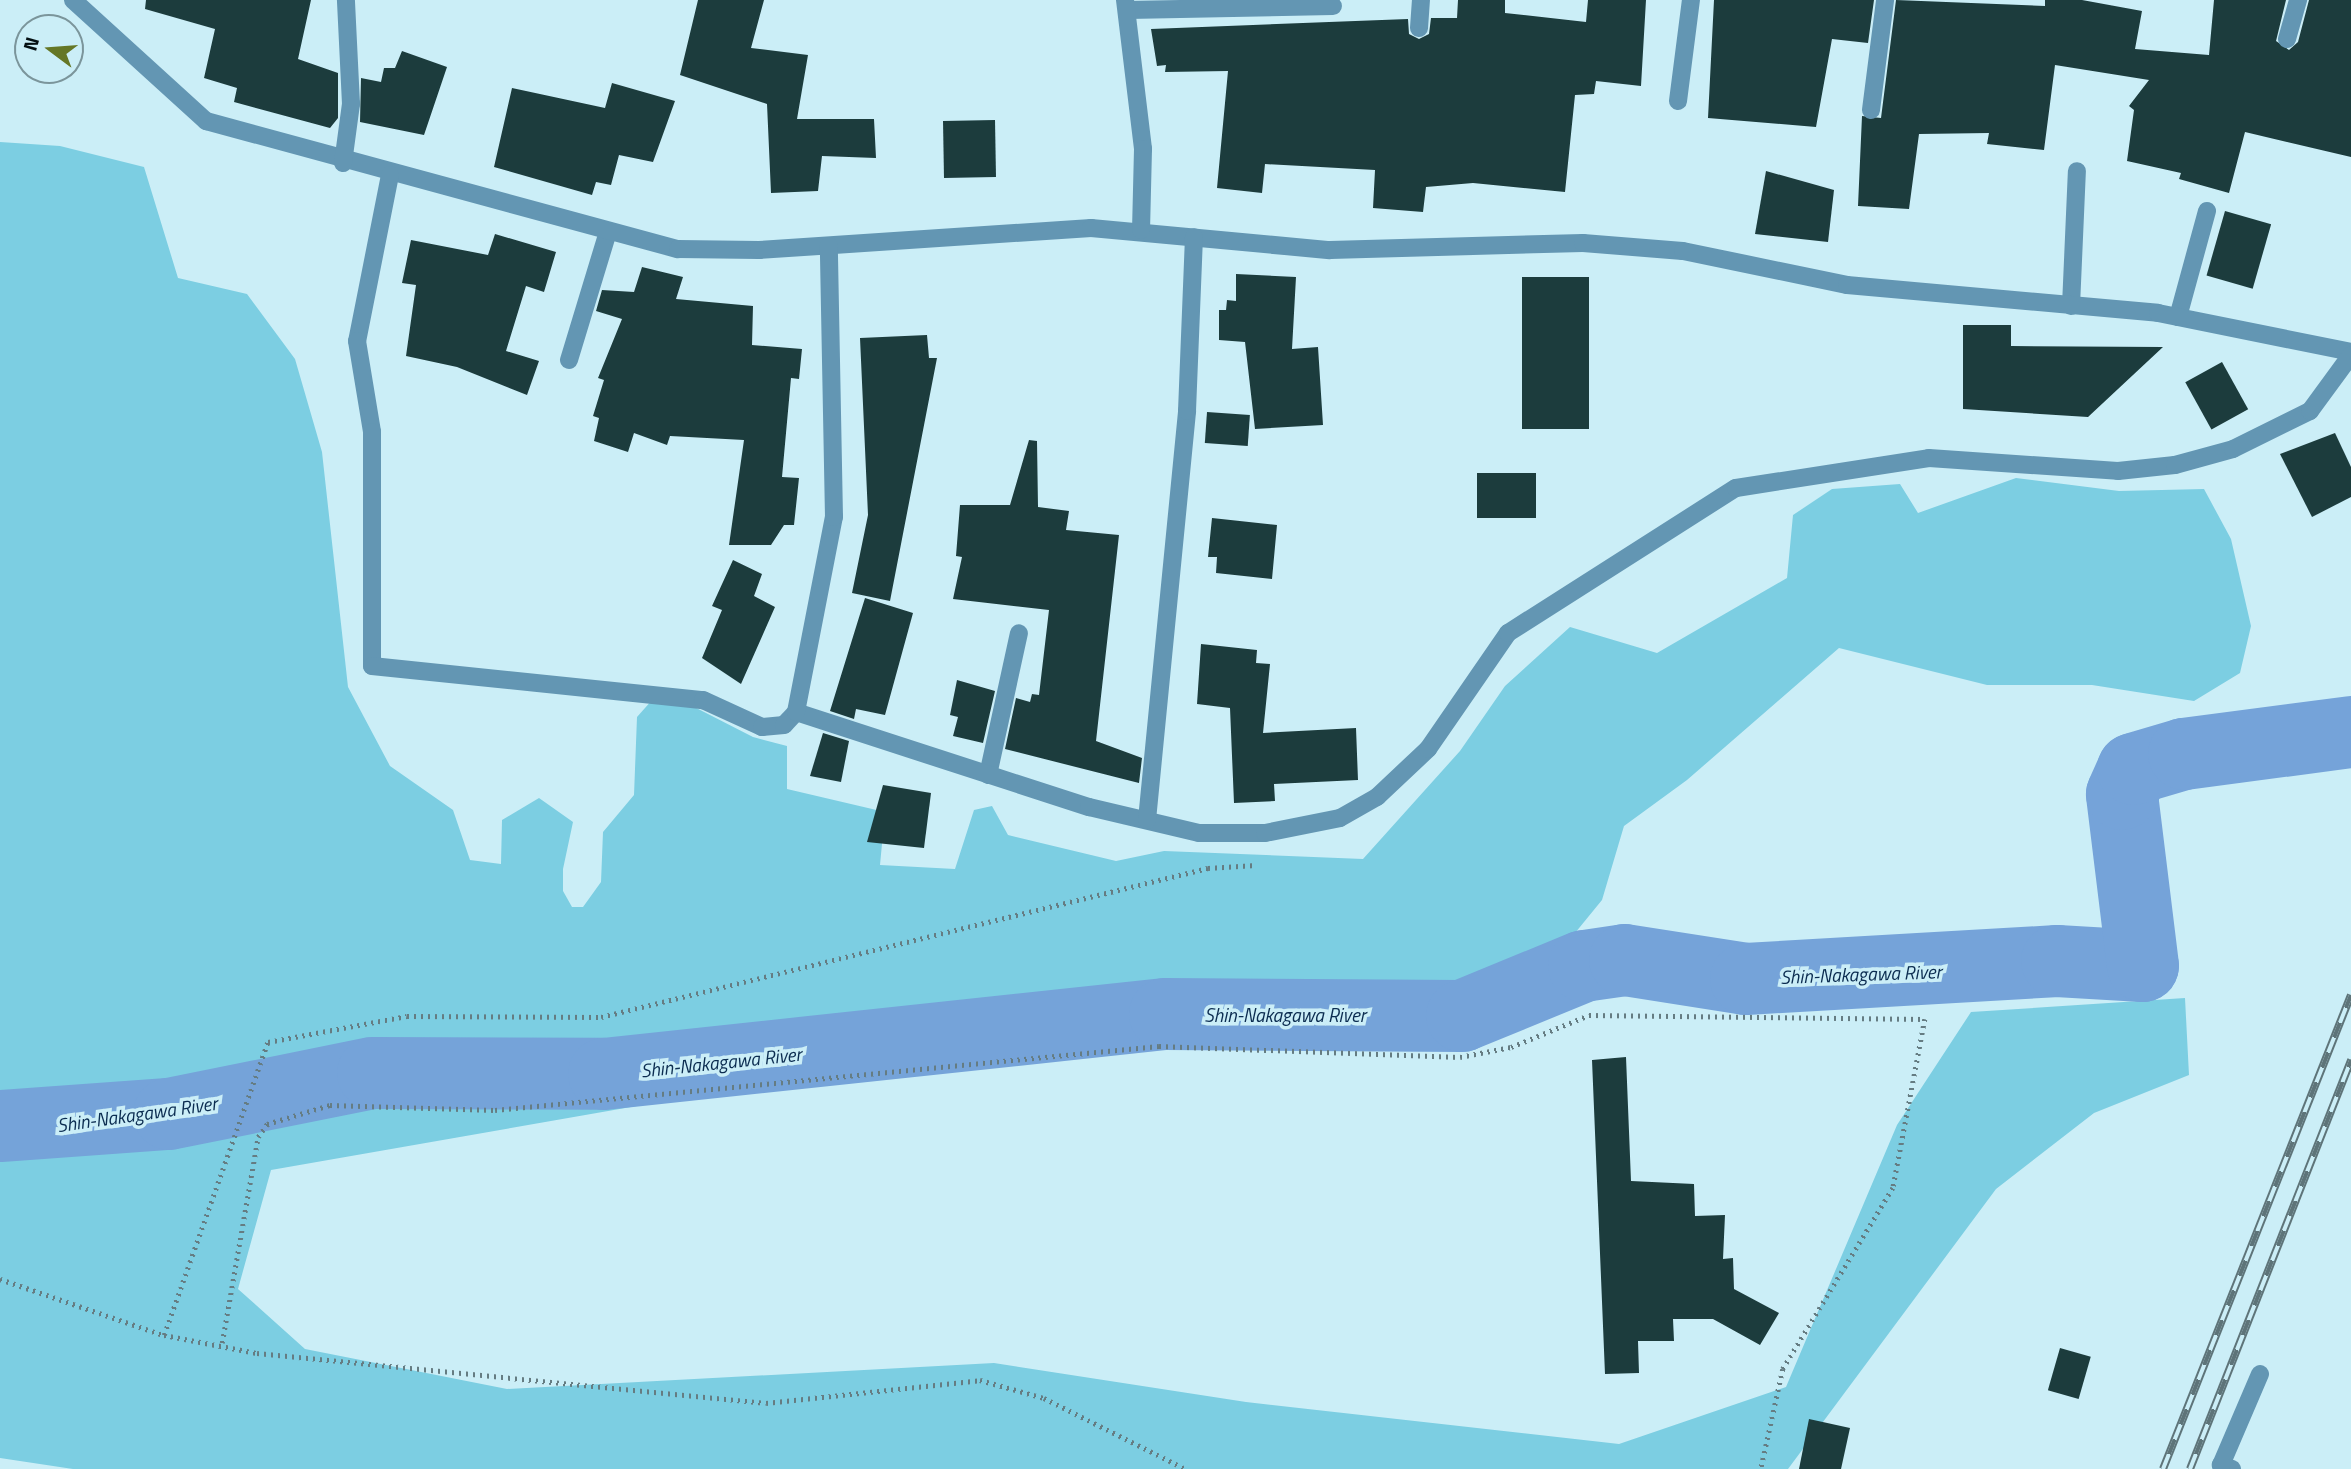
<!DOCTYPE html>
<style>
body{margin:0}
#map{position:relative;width:2351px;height:1469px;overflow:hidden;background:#cbeef7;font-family:"Titillium Web",sans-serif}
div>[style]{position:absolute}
.green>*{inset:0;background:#7ccee2}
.river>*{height:72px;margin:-36px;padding:0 36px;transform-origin:36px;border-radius:36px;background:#75a3d9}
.building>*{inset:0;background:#1c3c3d;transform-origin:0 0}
.path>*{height:4.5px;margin-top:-2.25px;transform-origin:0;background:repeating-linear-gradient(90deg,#657c82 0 2px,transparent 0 7px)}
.lane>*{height:18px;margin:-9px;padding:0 9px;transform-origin:9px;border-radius:9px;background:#6396b3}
.street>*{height:18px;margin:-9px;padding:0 9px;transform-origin:9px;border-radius:9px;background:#6396b3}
.rail>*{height:8px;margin-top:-4px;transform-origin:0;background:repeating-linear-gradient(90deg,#cbeef7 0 16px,#5e7479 0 32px);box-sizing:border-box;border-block:2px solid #5e7479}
span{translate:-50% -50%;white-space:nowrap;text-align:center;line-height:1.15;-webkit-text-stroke:7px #cbeef7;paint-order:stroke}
.water-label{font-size:19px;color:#0b2c50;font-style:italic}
.north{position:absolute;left:14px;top:14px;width:70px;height:70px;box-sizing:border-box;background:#cbeef7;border:2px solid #7b959b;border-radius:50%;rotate:286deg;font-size:19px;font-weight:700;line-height:28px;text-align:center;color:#040f12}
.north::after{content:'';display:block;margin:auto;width:24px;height:32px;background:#657726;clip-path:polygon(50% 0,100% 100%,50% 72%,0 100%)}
</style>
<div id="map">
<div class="green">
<i style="clip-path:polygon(0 142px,60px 146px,144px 167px,178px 278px,247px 294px,295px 359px,322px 452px,348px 687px,390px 766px,453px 810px,470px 860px,501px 864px,502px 820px,539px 798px,573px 822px,563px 869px,563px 891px,572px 907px,583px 907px,601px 882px,603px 832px,634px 795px,637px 717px,661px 690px,753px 737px,787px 746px,787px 789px,885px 812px,880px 865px,955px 869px,974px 810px,992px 806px,1008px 835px,1116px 861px,1164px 851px,1363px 859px,1460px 751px,1505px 686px,1570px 627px,1657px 653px,1787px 578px,1793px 515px,1832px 489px,1900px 484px,1918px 513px,2016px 478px,2119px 491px,2204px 489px,2231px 539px,2251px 626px,2240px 673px,2194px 701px,2092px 685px,1987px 685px,1839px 648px,1687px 780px,1624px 826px,1602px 900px,1535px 982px,1474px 1024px,1357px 1042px,917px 1057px,271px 1170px,238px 1289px,305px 1349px,507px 1389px,994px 1363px,1246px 1402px,1619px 1444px,1786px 1387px,1897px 1125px,1971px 1012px,2185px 998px,2189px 1075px,2094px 1113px,1996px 1189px,1788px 1469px,73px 1469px,0 1458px)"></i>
</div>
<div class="river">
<i style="left:0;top:1126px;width:169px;rotate:-4.1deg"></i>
<i style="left:169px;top:1114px;width:208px;rotate:-11.4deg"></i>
<i style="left:373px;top:1073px;width:231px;rotate:0.2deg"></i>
<i style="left:604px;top:1074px;width:564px;rotate:-6.1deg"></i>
<i style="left:1165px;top:1014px;width:297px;rotate:0.4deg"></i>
<i style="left:1462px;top:1016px;width:132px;rotate:-22.3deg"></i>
<i style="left:1584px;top:966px;width:41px;rotate:-8.3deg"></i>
<i style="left:1625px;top:960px;width:122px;rotate:8.9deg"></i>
<i style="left:1746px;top:979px;width:312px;rotate:-3.3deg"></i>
<i style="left:2057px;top:961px;width:86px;rotate:3.3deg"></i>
<i style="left:2143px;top:966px;width:173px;rotate:-97deg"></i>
<i style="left:2122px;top:794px;width:27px;rotate:-66deg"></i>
<i style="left:2133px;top:769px;width:53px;rotate:-16.4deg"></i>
<i style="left:2184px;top:754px;width:168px;rotate:-7.5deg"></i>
</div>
<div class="building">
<i style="clip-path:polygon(146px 0,311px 0,298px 59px,338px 73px,338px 118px,330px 128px,234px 102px,237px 88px,204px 78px,215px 29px,145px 9px)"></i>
<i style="clip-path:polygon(698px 0,764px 0,751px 48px,808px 55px,797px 119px,874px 119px,876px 158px,822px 156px,818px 191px,771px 193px,767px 104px,680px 75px)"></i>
<i style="clip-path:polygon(1458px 0,1505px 0,1505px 13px,1586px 22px,1588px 0,1646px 0,1641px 86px,1596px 81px,1594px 94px,1575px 95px,1565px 192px,1473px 183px,1426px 187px,1423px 212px,1373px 208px,1375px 170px,1265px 164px,1262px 193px,1217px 188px,1228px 71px,1165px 72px,1166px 65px,1157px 66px,1151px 29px,1408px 19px,1409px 34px,1419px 39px,1429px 34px,1431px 18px,1457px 18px)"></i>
<i style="clip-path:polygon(1714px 0,1874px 0,1868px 43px,1832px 39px,1816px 127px,1708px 118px)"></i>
<i style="clip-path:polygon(1896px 0,2045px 6px,2045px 0,2082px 0,2142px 11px,2135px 49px,2209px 55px,2214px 0,2286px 0,2276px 41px,2289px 50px,2298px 42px,2309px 0,2351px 0,2351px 157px,2245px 132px,2229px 193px,2179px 179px,2181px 173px,2127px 161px,2134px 110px,2129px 106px,2149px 80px,2055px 65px,2044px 150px,1987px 144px,1989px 133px,1919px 134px,1909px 209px,1858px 206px,1862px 116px,1881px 118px)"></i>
<i style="clip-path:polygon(402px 51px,447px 67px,424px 135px,360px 122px,361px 78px,381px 82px,384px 68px,395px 68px)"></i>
<i style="clip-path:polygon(612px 83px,675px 101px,653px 162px,619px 155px,611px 185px,596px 182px,592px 195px,494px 167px,512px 88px,605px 108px)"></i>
<i style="left:995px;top:120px;width:57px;height:52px;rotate:89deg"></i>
<i style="clip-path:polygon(1766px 171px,1834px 190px,1828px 242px,1755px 234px)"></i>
<i style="left:2225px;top:211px;width:48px;height:67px;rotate:16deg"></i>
<i style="clip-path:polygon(495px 234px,556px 252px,544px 292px,526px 286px,506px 351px,539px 361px,527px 395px,457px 367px,406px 356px,416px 285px,402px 283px,411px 240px,488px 255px)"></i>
<i style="clip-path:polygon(642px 267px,683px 277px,676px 299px,753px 306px,752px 345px,802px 349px,799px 379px,791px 378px,782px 477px,799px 478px,794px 525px,784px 525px,771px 545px,729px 545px,744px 440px,670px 436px,667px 445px,634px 433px,628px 452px,594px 441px,599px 418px,593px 416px,604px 380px,598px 378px,622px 319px,596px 311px,602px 290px,634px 292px)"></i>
<i style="clip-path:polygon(1236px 274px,1296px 277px,1292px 349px,1318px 347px,1323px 425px,1255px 429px,1245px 342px,1219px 340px,1219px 310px,1226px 310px,1227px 300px,1236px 301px)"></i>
<i style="left:1522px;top:277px;width:67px;height:152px"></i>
<i style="clip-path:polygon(1963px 325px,2011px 325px,2011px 346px,2163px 347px,2088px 417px,1963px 409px)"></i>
<i style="clip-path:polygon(927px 335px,929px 358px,937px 358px,890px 601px,852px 593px,868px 515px,860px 338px)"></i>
<i style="left:2222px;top:362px;width:54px;height:42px;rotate:61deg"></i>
<i style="left:1207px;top:412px;width:43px;height:31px;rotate:4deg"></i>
<i style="clip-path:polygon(2335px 433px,2351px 467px,2351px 497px,2312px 517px,2280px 454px)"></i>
<i style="clip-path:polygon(1029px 440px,1037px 441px,1038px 507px,1069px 511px,1066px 530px,1119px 535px,1096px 741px,1142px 758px,1139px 783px,1005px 749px,1016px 698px,1030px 702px,1032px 694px,1039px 695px,1049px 610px,953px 599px,962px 557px,956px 556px,960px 505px,1010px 505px)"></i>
<i style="left:1477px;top:473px;width:59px;height:45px"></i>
<i style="clip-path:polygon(1212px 518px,1277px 525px,1272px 579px,1216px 573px,1217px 557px,1208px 557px)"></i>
<i style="clip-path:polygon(733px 560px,762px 574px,754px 596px,775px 607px,741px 684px,702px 658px,722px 610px,712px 606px)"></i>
<i style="clip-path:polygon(865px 598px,913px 613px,885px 715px,856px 709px,854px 719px,830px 711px)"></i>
<i style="clip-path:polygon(1201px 644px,1257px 650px,1256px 663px,1270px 664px,1263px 733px,1356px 728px,1358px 780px,1274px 784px,1275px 801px,1234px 803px,1230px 708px,1197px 704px)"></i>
<i style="clip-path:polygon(957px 680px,995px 691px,983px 743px,953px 736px,958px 717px,950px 715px)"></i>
<i style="clip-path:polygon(823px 733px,849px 741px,841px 782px,810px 776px)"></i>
<i style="clip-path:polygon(883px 785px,931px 793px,924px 848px,867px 842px)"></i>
<i style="clip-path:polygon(1626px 1057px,1631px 1181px,1694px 1184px,1695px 1216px,1725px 1215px,1723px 1259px,1733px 1258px,1734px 1289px,1779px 1313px,1760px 1345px,1713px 1319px,1673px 1319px,1674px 1341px,1638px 1341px,1639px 1373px,1605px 1374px,1592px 1060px)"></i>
<i style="left:2060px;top:1348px;width:32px;height:44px;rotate:16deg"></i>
<i style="clip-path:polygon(1809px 1419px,1850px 1428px,1841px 1469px,1799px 1469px)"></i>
</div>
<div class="path">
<i style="left:0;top:1279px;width:173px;rotate:18.9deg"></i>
<i style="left:164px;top:1335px;width:95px;rotate:11deg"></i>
<i style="left:257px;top:1353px;width:511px;rotate:5.61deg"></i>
<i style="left:766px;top:1403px;width:215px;rotate:-6.1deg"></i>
<i style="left:980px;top:1380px;width:66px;rotate:15.7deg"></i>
<i style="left:1044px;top:1398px;width:159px;rotate:26.6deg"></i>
<i style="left:164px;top:1335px;width:311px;rotate:-70.5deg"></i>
<i style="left:268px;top:1042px;width:141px;rotate:-10.6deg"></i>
<i style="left:407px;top:1016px;width:194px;rotate:0.3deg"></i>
<i style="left:601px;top:1017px;width:625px;rotate:-13.79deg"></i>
<i style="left:1208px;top:868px;width:48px;rotate:-3.6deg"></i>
<i style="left:222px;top:1343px;width:209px;rotate:-80.1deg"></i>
<i style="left:258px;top:1137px;width:16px;rotate:-55deg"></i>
<i style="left:267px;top:1124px;width:66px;rotate:-16.8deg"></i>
<i style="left:330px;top:1105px;width:165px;rotate:1.7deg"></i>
<i style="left:495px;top:1110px;width:667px;rotate:-5.51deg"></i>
<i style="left:1159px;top:1046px;width:301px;rotate:2.1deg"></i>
<i style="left:1460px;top:1057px;width:52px;rotate:-11.1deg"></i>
<i style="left:1511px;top:1047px;width:84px;rotate:-22.3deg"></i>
<i style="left:1589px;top:1015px;width:336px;rotate:0.7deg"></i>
<i style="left:1925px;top:1019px;width:172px;rotate:100.7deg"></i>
<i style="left:1893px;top:1188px;width:212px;rotate:121.3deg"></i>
<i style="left:1783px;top:1369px;width:102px;rotate:102.4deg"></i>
</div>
<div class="lane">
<i style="left:1128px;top:10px;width:205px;rotate:-1.1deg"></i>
<i style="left:1419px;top:28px;width:28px;rotate:-86deg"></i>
<i style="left:2287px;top:39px;width:41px;rotate:-74.2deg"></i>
<i style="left:1678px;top:101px;width:102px;rotate:-82.7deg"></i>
<i style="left:2071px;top:306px;width:135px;rotate:-87.5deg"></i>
<i style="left:2178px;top:317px;width:110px;rotate:-74.7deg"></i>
<i style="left:569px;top:360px;width:134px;rotate:-73.1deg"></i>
<i style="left:988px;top:775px;width:145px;rotate:-77.7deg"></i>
<i style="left:2232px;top:1469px;width:12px;rotate:-160deg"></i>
<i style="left:2221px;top:1465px;width:99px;rotate:-66.8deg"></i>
</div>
<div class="street">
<i style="left:73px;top:0;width:180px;rotate:42.3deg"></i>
<i style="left:206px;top:121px;width:489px;rotate:15.2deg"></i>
<i style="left:678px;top:249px;width:81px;rotate:0.7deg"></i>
<i style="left:759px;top:250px;width:333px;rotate:-3.8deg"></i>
<i style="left:1091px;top:228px;width:240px;rotate:5.3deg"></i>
<i style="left:1330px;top:250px;width:253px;rotate:-1.6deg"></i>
<i style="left:1583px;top:243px;width:100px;rotate:4.6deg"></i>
<i style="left:1683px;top:251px;width:167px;rotate:11.7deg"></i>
<i style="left:1847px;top:285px;width:312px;rotate:5.1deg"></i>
<i style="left:2158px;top:313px;width:197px;rotate:11.4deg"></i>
<i style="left:1125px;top:0;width:150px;rotate:83.1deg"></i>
<i style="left:1143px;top:149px;width:81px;rotate:91.4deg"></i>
<i style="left:1871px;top:110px;width:111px;rotate:-82.7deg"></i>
<i style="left:343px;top:163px;width:60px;rotate:-82.3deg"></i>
<i style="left:351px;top:104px;width:104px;rotate:-92.8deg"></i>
<i style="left:390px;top:175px;width:169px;rotate:101.2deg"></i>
<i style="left:357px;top:341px;width:92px;rotate:80.6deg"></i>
<i style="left:372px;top:432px;width:234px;rotate:90deg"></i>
<i style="left:372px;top:666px;width:333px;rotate:5.9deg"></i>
<i style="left:703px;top:700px;width:65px;rotate:24.6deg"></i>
<i style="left:762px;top:727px;width:22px;rotate:-5deg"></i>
<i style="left:784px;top:725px;width:18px;rotate:-47deg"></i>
<i style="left:796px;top:712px;width:308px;rotate:18deg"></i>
<i style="left:1089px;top:807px;width:113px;rotate:13.3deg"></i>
<i style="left:1199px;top:833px;width:66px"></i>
<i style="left:1265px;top:833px;width:76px;rotate:-11.3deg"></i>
<i style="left:1340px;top:818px;width:43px;rotate:-29.6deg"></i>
<i style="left:1377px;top:797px;width:70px;rotate:-43.3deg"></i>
<i style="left:1428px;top:749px;width:141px;rotate:-55.4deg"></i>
<i style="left:1508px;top:633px;width:270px;rotate:-32.5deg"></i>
<i style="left:1736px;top:488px;width:195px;rotate:-8.8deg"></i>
<i style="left:1929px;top:458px;width:189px;rotate:3.9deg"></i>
<i style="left:2118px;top:471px;width:57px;rotate:-6deg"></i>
<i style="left:2175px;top:465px;width:60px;rotate:-15.4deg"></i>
<i style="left:2233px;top:449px;width:86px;rotate:-26.3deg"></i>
<i style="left:2310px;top:411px;width:69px;rotate:-53.8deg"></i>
<i style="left:796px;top:712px;width:199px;rotate:-79deg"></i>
<i style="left:834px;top:517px;width:271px;rotate:-91.1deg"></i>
<i style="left:1147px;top:820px;width:411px;rotate:-84.4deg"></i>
<i style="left:1187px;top:411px;width:174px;rotate:-87.7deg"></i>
</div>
<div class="rail">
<i style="left:2163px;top:1469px;width:510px;rotate:-68.37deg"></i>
<i style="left:2190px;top:1469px;width:440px;rotate:-68.5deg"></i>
</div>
<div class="water-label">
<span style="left:1861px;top:974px;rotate:-2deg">Shin-Nakagawa River</span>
<span style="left:1285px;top:1015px">Shin-Nakagawa River</span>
<span style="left:721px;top:1062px;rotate:-6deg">Shin-Nakagawa River</span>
<span style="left:137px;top:1114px;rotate:-8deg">Shin-Nakagawa River</span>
</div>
<div class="north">N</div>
</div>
